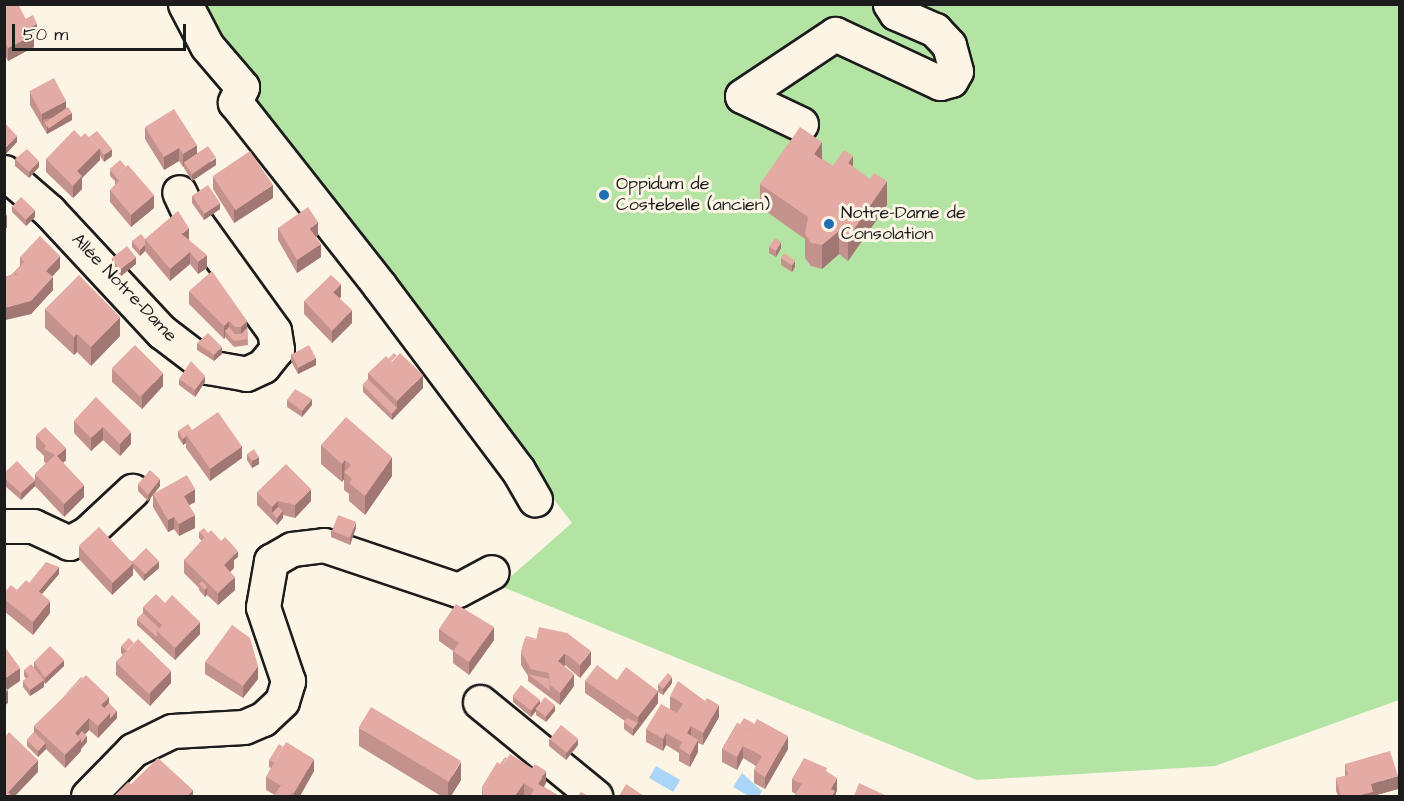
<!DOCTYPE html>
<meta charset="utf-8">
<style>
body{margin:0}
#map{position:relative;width:1404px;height:801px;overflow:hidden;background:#fcf5e5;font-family:"Architects Daughter",sans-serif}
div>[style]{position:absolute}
.green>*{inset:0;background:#b3e4a4}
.water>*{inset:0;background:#abd5f6;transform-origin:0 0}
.roads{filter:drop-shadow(2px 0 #1c1c1c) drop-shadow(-2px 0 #1c1c1c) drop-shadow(0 2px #1c1c1c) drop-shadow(0 -2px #1c1c1c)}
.minor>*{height:33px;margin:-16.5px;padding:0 16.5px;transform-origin:16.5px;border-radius:16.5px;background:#fcf5e5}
.wall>*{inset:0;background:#c4928d}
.shaded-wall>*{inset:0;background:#a07773}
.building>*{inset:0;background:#e4aaa4;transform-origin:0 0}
.dots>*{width:16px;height:16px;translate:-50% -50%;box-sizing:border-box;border:3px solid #fcf5e5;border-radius:50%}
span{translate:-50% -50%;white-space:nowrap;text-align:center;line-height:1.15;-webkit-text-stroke:6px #fcf5e5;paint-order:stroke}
.poi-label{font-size:18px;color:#1c1c1c}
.left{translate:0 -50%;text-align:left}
.street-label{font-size:18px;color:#1c1c1c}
.frame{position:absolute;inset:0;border:6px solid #1c1c1c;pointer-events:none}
.scale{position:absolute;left:12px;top:24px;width:174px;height:27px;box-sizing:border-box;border:3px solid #1c1c1c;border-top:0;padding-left:8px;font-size:18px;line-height:21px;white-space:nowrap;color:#1c1c1c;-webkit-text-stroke:4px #fcf5e5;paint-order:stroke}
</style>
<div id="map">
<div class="green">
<i style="clip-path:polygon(179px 5px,1399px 5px,1399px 700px,1215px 766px,977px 780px,500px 586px,572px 523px,286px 153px)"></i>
</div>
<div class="water">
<i style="left:656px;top:766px;width:28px;height:14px;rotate:30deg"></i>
<i style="clip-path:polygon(742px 773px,762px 791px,759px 796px,749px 796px,733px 787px)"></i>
</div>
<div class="roads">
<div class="minor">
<i style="left:185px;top:4px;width:47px;rotate:62.4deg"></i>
<i style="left:207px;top:46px;width:54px;rotate:49.5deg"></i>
<i style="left:242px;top:87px;width:17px;rotate:115deg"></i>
<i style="left:235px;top:102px;width:233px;rotate:51.8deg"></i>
<i style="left:379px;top:285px;width:231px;rotate:53.1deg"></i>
<i style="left:518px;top:470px;width:34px;rotate:60deg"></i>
<i style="left:801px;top:124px;width:65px;rotate:-154.6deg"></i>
<i style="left:742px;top:96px;width:112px;rotate:-33.7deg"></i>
<i style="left:835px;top:34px;width:116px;rotate:25deg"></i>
<i style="left:940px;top:83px;width:11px;rotate:-15deg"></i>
<i style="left:951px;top:80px;width:10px;rotate:-61deg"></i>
<i style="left:956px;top:71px;width:27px;rotate:-105deg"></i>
<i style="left:949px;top:45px;width:21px;rotate:-133deg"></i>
<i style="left:935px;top:30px;width:43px;rotate:-156.4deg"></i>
<i style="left:896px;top:13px;width:11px;rotate:-124deg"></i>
<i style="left:4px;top:172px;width:60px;rotate:40.9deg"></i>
<i style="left:49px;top:211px;width:166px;rotate:47deg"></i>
<i style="left:162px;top:332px;width:58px;rotate:37.3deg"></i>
<i style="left:208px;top:367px;width:39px;rotate:10deg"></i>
<i style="left:246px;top:374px;width:19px;rotate:-25deg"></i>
<i style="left:263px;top:366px;width:22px;rotate:-51deg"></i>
<i style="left:277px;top:349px;width:18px;rotate:-99deg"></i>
<i style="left:274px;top:331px;width:145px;rotate:-125.8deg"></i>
<i style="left:189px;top:213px;width:23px;rotate:-115deg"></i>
<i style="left:7px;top:526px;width:26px"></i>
<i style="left:33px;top:526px;width:40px;rotate:25deg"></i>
<i style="left:69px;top:543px;width:21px;rotate:-29deg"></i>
<i style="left:87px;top:533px;width:62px;rotate:-43deg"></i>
<i style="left:480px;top:702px;width:149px;rotate:39.3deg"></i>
<i style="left:88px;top:796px;width:64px;rotate:-45.6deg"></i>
<i style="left:133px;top:750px;width:43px;rotate:-26deg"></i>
<i style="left:172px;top:731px;width:72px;rotate:-3.2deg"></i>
<i style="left:244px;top:727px;width:21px;rotate:-23deg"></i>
<i style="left:263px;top:719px;width:26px;rotate:-43deg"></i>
<i style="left:282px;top:701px;width:21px;rotate:-73deg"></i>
<i style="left:288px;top:681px;width:78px;rotate:-108.7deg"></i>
<i style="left:263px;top:607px;width:47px;rotate:-80.1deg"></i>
<i style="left:271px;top:561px;width:24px;rotate:-30deg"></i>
<i style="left:292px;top:549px;width:32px;rotate:-7deg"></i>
<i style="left:324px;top:545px;width:141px;rotate:18.6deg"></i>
<i style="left:458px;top:590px;width:38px;rotate:-28deg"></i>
</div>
</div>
<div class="wall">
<i style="clip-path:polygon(4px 7px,25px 19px,37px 30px,33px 33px,34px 47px,8px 61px,4px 54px)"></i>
<i style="clip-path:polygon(30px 92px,66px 108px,72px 120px,47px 134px,30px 105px)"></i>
<i style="clip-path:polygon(145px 127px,197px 153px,216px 165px,192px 181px,184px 168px,184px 166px,183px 167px,179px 161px,164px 170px,145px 139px)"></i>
<i style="clip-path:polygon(81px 137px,112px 156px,104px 162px,100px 156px,100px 160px,82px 178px,82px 189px,73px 198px,46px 172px,46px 159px)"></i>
<i style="clip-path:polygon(15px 159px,39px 167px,29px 178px,15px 166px)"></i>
<i style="clip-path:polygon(822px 159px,833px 166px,853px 167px,887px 205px,848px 261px,839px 254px,822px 269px,811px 266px,805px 258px,805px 239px,760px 207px,760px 184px)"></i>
<i style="clip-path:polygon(110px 170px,154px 208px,131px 227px,110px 202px,110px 190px,115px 185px,115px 181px,110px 176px)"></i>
<i style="clip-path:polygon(213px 176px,273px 198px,234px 223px,213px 189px)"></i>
<i style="clip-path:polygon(192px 196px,220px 209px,204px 220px,192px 203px)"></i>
<i style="clip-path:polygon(12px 206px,35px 217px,26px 226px,12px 212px)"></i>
<i style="clip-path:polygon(278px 228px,318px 235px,316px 237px,321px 257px,297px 273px,278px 240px)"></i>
<i style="clip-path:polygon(145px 239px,189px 240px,207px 268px,198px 274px,190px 264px,170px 281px,145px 251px,140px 256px,132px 247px,132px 241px)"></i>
<i style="clip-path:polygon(769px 247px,781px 248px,776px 257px,769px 253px)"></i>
<i style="clip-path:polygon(20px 257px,60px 268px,52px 277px,53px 290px,31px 314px,5px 320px,4px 317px,4px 277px,11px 275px,20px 266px)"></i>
<i style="clip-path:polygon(781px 258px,795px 267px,792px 272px,781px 265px)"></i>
<i style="clip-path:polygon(112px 259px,136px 264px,121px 276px,112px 265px)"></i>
<i style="clip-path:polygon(189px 291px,247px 321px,248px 345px,234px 347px,225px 337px,224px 339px,189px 304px)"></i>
<i style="clip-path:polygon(341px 297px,339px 298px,352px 323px,332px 343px,304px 314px,304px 301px)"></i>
<i style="clip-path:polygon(45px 309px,120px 336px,91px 366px,77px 352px,74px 355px,45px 328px)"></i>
<i style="clip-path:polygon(197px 343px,222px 354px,214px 361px,197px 350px)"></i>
<i style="clip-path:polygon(291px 354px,316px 365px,298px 374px,291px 361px)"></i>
<i style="clip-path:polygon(112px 369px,163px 386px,142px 409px,112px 382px)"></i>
<i style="clip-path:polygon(368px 373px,423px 388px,392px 420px,363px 392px,363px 385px,368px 379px)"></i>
<i style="clip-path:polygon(179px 379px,205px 382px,195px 397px,179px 385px)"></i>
<i style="clip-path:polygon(96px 397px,131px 444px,120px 456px,103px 440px,91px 451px,74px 433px,74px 421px)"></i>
<i style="clip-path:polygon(287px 400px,312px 405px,302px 417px,287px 407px)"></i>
<i style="clip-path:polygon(192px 430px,242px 458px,210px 481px,186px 448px,186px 443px,183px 445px,178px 437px,178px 431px)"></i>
<i style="clip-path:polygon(36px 435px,66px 460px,63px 463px,84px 497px,64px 517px,35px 486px,35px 474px,46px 463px,44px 462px,44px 456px,36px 448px)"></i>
<i style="clip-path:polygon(321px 445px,392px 476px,365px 515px,349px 501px,349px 494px,344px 490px,344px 479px,342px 482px,321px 464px)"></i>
<i style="clip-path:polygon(247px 454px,259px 464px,252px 468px,247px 460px)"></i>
<i style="clip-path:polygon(4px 473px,35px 486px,21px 500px,4px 485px)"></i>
<i style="clip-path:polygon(138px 484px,160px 486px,154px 494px,195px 502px,189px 505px,195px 528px,179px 536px,174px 529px,168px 532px,153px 507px,153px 495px,148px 501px,138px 491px)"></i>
<i style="clip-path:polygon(257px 492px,311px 501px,295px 518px,283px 515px,283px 518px,277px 525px,257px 505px)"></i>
<i style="clip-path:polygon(356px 528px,350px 545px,331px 537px,331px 531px)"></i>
<i style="clip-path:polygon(199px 532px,208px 533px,221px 541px,238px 557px,234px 560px,234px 568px,230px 572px,235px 590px,218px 605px,207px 595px,205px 597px,199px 590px,199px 588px,184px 573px,184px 560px,202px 541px,199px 538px)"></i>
<i style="clip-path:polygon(79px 547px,131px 561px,159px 568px,144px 581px,133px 568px,133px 575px,112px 595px,79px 559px)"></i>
<i style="clip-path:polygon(59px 574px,42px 594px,50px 613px,33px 635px,4px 611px,4px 593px,17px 590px,29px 583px)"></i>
<i style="clip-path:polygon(143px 607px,200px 634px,175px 660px,137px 625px,137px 619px,143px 613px)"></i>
<i style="clip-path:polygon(439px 629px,494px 640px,469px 675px,453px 663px,453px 651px,439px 641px)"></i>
<i style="clip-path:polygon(525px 638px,591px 664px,580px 678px,565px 665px,564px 666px,574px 686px,560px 705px,528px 681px,528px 676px,521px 665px,521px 652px)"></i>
<i style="clip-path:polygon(121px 646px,171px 683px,150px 706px,116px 675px,116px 662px,123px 655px,121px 653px)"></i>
<i style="clip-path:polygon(34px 662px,64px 666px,45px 684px,44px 682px,44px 687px,30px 696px,23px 687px,23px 681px,26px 679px,24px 676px,24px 670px,34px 667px)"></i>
<i style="clip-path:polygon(205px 662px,258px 679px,243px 698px,205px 674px)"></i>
<i style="clip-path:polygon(617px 680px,658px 691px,658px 685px,672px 683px,663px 695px,658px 692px,658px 703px,633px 736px,624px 729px,624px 722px,625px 721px,585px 693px,585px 681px)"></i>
<i style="clip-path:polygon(513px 696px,540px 704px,555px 711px,546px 722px,536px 715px,536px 711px,531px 717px,513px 702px)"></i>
<i style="clip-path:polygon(670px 696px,719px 717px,703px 745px,698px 743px,698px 752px,690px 767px,679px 761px,679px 753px,666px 745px,663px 751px,646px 742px,646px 729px,670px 709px)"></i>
<i style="clip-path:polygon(62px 698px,109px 703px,117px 718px,98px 738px,89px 730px,85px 734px,87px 742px,81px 749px,81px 751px,65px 768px,46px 749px,38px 757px,27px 746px,27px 740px,34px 732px,34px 726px,62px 699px)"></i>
<i style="clip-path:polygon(737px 723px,788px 749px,765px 789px,754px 783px,754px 770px,756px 766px,743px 758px,737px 770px,722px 762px,722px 749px)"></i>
<i style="clip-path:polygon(359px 728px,461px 780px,451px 796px,441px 796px,359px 746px)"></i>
<i style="clip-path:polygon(549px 739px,578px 745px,566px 760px,549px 746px)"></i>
<i style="clip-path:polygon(269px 760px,314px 771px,300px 796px,274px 796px,275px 795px,266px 790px,266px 777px,271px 768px,269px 767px)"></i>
<i style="clip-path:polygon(500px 764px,546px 783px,544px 787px,559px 796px,482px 796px,482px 787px)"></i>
<i style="clip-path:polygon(1345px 764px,1398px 789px,1373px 796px,1338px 796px,1336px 791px,1336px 778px,1345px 776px)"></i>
<i style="clip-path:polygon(827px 772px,837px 790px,835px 796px,796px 794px,792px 792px,792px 779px)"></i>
</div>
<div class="shaded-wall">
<i style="clip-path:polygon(37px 24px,37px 30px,27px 35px,27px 29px)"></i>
<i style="clip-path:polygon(34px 35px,34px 47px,8px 61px,8px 48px)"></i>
<i style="clip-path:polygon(66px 101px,66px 114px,43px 120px,42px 127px,42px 114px)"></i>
<i style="clip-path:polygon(72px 113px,72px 120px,47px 134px,47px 127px)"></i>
<i style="clip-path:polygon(17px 136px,17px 142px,5px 155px,5px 148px)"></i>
<i style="clip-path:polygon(822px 142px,822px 165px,814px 154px)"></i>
<i style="clip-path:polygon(197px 145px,197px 157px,184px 162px,184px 166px,183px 167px,183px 154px)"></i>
<i style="clip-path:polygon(100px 148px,100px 160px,82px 178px,82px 189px,73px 198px,73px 186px,77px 171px)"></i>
<i style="clip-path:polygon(179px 148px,179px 161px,164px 170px,164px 157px)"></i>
<i style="clip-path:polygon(112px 149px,112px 156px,104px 162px,104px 155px)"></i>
<i style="clip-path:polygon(853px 156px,853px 179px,848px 163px)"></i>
<i style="clip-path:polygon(216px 158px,216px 165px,192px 181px,192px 175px)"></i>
<i style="clip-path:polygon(39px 161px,39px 167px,29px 178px,29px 172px)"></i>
<i style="clip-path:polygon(887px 181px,887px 205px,848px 261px,848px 238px)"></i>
<i style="clip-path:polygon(273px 185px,273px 198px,234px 223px,234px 210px)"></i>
<i style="clip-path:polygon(154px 195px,154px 208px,131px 227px,131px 215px)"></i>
<i style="clip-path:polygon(220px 203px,220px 209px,204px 220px,204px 214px)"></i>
<i style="clip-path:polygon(35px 210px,35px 217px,26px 226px,26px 220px)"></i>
<i style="clip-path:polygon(7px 215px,7px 228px,4px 229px,4px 217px)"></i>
<i style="clip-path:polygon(318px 222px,318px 235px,310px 241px,310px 229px)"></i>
<i style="clip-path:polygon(189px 228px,189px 241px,182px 234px)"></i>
<i style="clip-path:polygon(839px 231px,839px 254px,822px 269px,822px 245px)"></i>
<i style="clip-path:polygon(781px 242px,781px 248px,776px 257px,776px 251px)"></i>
<i style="clip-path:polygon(321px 244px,321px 257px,297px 273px,297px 260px)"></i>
<i style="clip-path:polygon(145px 245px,145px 251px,140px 256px,140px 250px)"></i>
<i style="clip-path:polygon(190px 252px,190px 264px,170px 281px,170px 269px)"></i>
<i style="clip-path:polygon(207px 255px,207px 268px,198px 274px,198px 262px)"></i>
<i style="clip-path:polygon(60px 256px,60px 268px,46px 283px,46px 271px)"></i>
<i style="clip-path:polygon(136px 257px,136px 264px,121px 276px,121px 269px)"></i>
<i style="clip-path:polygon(795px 261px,795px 267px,792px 272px,792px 265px)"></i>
<i style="clip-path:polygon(53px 277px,53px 290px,31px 314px,5px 320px,5px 308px)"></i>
<i style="clip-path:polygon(341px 284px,341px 297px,333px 305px,333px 292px)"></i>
<i style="clip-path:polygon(352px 310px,352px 323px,332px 343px,332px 331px)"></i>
<i style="clip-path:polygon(120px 317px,120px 336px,91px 366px,91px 347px)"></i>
<i style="clip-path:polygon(229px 321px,229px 334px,225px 331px,225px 337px,224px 339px,224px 326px)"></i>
<i style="clip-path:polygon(247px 321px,247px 334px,241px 340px,241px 327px)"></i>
<i style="clip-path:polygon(77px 334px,77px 352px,74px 355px,74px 337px)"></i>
<i style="clip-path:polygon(222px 347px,222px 354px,214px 361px,214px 355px)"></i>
<i style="clip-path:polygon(316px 358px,316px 365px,298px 374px,298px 368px)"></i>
<i style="clip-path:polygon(163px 373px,163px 386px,142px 409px,142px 396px)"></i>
<i style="clip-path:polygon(423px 375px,423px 388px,392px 420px,392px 414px,397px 408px,397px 401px)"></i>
<i style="clip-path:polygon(205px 376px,205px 382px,195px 397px,195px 390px)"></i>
<i style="clip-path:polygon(312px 399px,312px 405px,302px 417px,302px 411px)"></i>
<i style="clip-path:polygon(103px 427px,103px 440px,91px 451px,91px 438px)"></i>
<i style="clip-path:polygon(131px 432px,131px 444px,120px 456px,120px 444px)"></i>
<i style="clip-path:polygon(186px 437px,186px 443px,183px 445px,183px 439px)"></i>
<i style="clip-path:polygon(242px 446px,242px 458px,210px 481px,210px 469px)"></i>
<i style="clip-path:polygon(66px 448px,66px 460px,57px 468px,57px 456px)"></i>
<i style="clip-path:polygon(259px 457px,259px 464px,252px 468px,252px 461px)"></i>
<i style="clip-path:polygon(392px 457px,392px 476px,365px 515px,365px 496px)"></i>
<i style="clip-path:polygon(345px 460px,344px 479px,342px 482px,342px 464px)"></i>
<i style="clip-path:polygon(160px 479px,160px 486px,148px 501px,148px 495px)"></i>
<i style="clip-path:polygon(35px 480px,35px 486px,21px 500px,21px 493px)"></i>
<i style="clip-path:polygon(84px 485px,84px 497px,64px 517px,64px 504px)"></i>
<i style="clip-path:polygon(195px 489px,195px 502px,184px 508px,184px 496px)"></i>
<i style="clip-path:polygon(311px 489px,311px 501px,295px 518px,295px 505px)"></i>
<i style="clip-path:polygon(278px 501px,278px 514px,272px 513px,272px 520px,272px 507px)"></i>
<i style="clip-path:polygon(283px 511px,283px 518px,277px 525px,277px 518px)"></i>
<i style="clip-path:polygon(195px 515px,195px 528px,179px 536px,179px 524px)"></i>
<i style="clip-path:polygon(174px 517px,174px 529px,168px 532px,168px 520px)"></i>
<i style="clip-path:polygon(356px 522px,356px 528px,350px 545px,350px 539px)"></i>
<i style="clip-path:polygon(238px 551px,238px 557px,234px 560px,234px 568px,224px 578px,224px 565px)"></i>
<i style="clip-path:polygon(159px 561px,159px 568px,144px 581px,144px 575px)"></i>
<i style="clip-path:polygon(133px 563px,133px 575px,112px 595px,112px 583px)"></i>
<i style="clip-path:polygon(59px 567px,59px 574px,36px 601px,36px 595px)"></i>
<i style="clip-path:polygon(235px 577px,235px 590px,218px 605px,218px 593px)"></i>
<i style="clip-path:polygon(207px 587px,207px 594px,205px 597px,205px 590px)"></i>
<i style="clip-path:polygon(50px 601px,50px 613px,33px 635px,33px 622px)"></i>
<i style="clip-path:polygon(200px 622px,200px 634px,175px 660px,175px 648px)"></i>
<i style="clip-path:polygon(494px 627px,494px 640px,469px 675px,469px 662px)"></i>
<i style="clip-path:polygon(591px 651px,591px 664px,580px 678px,580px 665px)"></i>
<i style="clip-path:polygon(565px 653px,565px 665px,558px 674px,558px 661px)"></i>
<i style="clip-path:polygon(64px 660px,64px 666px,45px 684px,45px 678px)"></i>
<i style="clip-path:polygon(258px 666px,258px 679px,243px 698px,243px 686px)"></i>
<i style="clip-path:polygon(20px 668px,20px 681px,4px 692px,4px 679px)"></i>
<i style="clip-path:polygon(171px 671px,171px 683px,150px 706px,150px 693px)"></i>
<i style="clip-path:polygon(574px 674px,574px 686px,560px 705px,560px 693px)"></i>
<i style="clip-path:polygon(672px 677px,672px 683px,663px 695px,663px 689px)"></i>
<i style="clip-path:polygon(44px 680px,44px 687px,30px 696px,30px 690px)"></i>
<i style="clip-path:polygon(8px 690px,8px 703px,4px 706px,4px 693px)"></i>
<i style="clip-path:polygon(658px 691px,658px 703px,633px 736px,633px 729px,638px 723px,638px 717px)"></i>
<i style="clip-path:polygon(109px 697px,109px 709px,105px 714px,101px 705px)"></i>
<i style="clip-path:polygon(540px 700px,540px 706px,536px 709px,536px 711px,531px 717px,531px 710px)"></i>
<i style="clip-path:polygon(555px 705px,555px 711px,546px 722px,546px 716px)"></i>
<i style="clip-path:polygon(719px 705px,719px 717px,703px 745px,703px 733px)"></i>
<i style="clip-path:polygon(117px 711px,117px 718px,98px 738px,98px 726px,110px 713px)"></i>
<i style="clip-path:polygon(89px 718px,89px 730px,81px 739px,87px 736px,87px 742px,81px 749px,81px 751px,65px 768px,65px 755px,75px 733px)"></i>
<i style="clip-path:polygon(691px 726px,691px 738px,687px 733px)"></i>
<i style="clip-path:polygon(666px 733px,666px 745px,663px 751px,663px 739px)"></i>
<i style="clip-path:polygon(788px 736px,788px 749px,765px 789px,765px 777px)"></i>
<i style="clip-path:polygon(578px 739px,578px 745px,566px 760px,566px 753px)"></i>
<i style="clip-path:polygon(698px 740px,698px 752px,690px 767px,690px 755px)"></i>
<i style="clip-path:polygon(46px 743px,46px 749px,38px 757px,38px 751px)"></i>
<i style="clip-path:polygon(743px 746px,743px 758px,737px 770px,737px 757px)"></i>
<i style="clip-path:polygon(314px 759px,314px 771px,300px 796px,294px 796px,294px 793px)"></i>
<i style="clip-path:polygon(38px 760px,38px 772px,15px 796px,8px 796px,8px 792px)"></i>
<i style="clip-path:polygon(461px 762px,461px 780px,451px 796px,448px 796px,448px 783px)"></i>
<i style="clip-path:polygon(546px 771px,546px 783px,538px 796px,538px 784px)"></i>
<i style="clip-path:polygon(1398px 776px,1398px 789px,1373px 796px,1357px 796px,1371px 784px)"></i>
<i style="clip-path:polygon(837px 778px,837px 790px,835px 796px,831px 796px,831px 789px)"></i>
<i style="clip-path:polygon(524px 783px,524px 796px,515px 796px)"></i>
<i style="clip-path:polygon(193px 790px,193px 796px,187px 796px)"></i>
</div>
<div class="building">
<i style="clip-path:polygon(9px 4px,18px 4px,34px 35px,8px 48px,4px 41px,4px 7px)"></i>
<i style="clip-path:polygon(33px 15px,37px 24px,30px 28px,25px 19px)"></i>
<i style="left:54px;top:78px;width:26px;height:28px;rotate:62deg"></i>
<i style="left:68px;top:107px;width:7px;height:28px;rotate:56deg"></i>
<i style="clip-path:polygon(174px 109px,197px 145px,183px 154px,179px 148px,164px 157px,145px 127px)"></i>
<i style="clip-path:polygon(5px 123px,17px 136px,5px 148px,4px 148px)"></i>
<i style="clip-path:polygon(800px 127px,822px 142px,814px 154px,832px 167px,844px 150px,853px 156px,848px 163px,870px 179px,874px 173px,887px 181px,848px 238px,839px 231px,822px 245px,811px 243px,805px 234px,808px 217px,760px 184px)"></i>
<i style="clip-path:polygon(74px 130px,81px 137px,85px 133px,100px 148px,77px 171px,82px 176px,73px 186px,46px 159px)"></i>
<i style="clip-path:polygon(97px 131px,112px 149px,104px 155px,100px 150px,100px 148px,89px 137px)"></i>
<i style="left:208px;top:146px;width:14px;height:29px;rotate:56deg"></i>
<i style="clip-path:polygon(27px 149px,39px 161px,29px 172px,15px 159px)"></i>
<i style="left:250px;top:151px;width:41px;height:45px;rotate:56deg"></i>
<i style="clip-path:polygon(822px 159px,833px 166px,832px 167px,822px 160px)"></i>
<i style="left:120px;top:160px;width:9px;height:14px;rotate:49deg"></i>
<i style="clip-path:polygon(128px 165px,154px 195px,131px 215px,110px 190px,119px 181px,115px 176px)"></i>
<i style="left:208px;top:185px;width:22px;height:19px;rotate:56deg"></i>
<i style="left:21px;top:197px;width:19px;height:13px;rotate:43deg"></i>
<i style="clip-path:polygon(308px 207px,318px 222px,310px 229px,321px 244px,297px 260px,278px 228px)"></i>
<i style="clip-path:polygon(178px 211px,189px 228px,182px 234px,207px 255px,198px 262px,190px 252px,170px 269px,145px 239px)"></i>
<i style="clip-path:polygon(141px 234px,145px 239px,145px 245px,140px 250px,132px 241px)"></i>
<i style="clip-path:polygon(40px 236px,60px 256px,46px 271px,53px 277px,31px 301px,5px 308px,4px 304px,4px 278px,17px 275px,15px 272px,24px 262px,20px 257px)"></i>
<i style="clip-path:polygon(775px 238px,781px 242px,776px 251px,769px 247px)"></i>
<i style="left:127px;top:246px;width:14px;height:20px;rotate:51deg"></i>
<i style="clip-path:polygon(784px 253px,795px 261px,792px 265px,781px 258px)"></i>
<i style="clip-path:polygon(21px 265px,15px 272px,15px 276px,4px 278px,4px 277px,11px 275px)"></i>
<i style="clip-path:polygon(212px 271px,247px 321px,241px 327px,235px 327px,229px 321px,224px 326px,189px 291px)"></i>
<i style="clip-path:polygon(79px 275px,120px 317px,91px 347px,77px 334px,74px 337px,45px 309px)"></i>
<i style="clip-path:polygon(331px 275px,341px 284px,333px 292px,352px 310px,332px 331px,304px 301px)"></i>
<i style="clip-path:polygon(229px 327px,235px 334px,241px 334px,247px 328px,248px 339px,234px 341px,225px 331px)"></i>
<i style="clip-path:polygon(208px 333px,222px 347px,214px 355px,197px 343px)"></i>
<i style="left:135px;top:345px;width:40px;height:33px;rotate:45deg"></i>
<i style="left:309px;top:345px;width:15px;height:20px;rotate:62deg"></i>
<i style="left:394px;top:353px;width:4px;height:8px;rotate:45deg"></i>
<i style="clip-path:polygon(400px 353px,423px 375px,397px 401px,368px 373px,386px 356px,392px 362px)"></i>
<i style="clip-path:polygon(191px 361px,205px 376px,195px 390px,179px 379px)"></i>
<i style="left:368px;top:379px;width:41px;height:8px;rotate:45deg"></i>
<i style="clip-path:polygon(295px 389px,312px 399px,302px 411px,287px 400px)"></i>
<i style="clip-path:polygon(96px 397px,131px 432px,120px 444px,103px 427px,91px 438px,74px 421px)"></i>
<i style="left:218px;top:412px;width:42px;height:39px;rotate:55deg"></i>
<i style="clip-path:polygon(346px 417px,392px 457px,365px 496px,349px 483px,352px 479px,344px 472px,351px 465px,345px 460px,342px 464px,321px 445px)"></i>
<i style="clip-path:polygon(188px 424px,192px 430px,186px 435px,186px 436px,183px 439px,178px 431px)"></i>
<i style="clip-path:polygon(45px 427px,66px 448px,57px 456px,84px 485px,64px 504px,35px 474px,55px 455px,44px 449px,46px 446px,36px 435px)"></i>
<i style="clip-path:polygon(254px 449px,259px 457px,252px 461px,247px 454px)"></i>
<i style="clip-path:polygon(17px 461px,35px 480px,21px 493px,4px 478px,4px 473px)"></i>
<i style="clip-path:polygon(286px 464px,311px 489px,295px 505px,278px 501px,272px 507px,257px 492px)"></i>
<i style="clip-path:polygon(150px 470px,160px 479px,148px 495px,138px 484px)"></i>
<i style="clip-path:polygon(187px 475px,195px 489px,184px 496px,195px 515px,179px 524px,174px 517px,168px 520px,153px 494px)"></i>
<i style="clip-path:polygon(278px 507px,283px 511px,277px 518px,272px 513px)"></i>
<i style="left:338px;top:515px;width:19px;height:17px;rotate:21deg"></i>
<i style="left:99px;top:527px;width:50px;height:28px;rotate:47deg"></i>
<i style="clip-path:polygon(204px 528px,208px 533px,205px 538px,199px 532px)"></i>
<i style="clip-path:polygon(211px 530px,234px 555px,224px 565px,235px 577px,218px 593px,184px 560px)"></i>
<i style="clip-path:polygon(225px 537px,238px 551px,233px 555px,221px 541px)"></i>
<i style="left:146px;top:548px;width:18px;height:19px;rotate:45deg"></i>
<i style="clip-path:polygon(46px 562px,59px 567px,39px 591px,29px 583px)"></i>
<i style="clip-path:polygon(26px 580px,50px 601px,33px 622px,4px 599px,4px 593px,11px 585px,17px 590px)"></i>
<i style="clip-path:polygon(202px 581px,207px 587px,205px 590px,199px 584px)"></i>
<i style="clip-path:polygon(156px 594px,165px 603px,172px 595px,200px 622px,175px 648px,157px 631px,162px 625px,143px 607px)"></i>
<i style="clip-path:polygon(456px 604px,494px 627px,469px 662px,453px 651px,459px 643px,439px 629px)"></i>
<i style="clip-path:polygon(143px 613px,159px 628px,157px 631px,157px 637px,137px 619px)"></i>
<i style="clip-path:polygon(232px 625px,250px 638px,258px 666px,243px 686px,205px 662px)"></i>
<i style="clip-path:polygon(539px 627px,567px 633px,591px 651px,580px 665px,565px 653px,558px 661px,574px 674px,560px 693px,550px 685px,549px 673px,531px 669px,521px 652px,525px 638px,536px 640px)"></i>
<i style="clip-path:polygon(526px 636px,537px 639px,536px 640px,526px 638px)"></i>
<i style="left:129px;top:638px;width:7px;height:11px;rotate:45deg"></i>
<i style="left:138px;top:639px;width:46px;height:32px;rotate:44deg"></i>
<i style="clip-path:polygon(50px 646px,64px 660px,45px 678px,34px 662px)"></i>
<i style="clip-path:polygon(5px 647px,20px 668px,4px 679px,4px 647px)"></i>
<i style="clip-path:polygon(31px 664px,44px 680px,30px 690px,23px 681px,29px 676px,24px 670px)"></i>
<i style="clip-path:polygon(597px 665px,617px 680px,626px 667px,658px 691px,638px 717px,585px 681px)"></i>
<i style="clip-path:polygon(668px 673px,672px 677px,663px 689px,658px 685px)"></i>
<i style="clip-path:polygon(528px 674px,549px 679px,550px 691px)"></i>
<i style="clip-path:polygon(86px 675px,109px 697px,101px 705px,110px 713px,98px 726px,89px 718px,75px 733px,81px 739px,65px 755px,34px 726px)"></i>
<i style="clip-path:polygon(81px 677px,83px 678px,62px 698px)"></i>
<i style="clip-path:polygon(678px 681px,705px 701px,707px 698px,719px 705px,703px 733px,691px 726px,687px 733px,698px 740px,690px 755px,679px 748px,682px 742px,666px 733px,663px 739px,646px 729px,661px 704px,677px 713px,683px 704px,670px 696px)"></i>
<i style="clip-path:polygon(4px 685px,8px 690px,4px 693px)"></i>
<i style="left:521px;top:685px;width:24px;height:14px;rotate:38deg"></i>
<i style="left:545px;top:697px;width:13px;height:15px;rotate:39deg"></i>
<i style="clip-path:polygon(109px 703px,117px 711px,110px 719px,110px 713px,104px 708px)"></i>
<i style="left:371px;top:707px;width:105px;height:24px;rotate:31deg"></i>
<i style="clip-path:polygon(627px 718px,638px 723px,633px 729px,624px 722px)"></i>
<i style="clip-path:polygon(744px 718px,755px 724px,751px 731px,740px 724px)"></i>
<i style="clip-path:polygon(757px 719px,788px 736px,765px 777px,754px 770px,762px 756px,743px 746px,737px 757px,722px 749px,737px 723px,751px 731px)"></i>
<i style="left:561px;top:725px;width:22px;height:18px;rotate:39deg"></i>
<i style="clip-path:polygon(82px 731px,87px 736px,81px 743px,81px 739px,78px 736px)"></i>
<i style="clip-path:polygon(9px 732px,38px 760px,8px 792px,12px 796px,4px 796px,4px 738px)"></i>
<i style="left:34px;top:732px;width:16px;height:11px;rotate:43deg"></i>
<i style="clip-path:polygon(286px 742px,314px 759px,294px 793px,281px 785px,280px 785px,266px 777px)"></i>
<i style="clip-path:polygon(279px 744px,283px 747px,274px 763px,269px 760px)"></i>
<i style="clip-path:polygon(1390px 751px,1398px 776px,1371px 784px,1373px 792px,1357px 796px,1341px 796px,1336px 778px,1348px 775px,1345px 764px)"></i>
<i style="clip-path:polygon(510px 754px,532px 768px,535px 764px,546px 771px,538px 784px,559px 796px,530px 796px,534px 790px,524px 783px,515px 796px,485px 796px,483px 795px,482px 787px,497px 762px,502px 766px)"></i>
<i style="clip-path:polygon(505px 757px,507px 758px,502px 766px,500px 764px)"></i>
<i style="clip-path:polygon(158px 758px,193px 790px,187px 796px,114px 796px,128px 782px,131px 784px)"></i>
<i style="clip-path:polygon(804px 758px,827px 768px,826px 771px,837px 778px,831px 789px,835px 791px,832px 796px,794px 796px,802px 784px,792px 779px)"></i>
<i style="clip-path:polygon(859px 783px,887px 796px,854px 796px)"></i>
<i style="clip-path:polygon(626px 784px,644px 796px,619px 796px)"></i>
<i style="clip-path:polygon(281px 785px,293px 792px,290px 796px,274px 796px)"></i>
<i style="clip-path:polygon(581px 792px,588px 796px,578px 796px)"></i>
</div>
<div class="dots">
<i style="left:604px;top:195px;background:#1f6fb2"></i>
<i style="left:829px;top:224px;background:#1f6fb2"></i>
</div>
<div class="poi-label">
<span class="left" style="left:616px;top:195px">Oppidum de<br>Costebelle (ancien)</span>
<span class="left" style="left:841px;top:224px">Notre-Dame de<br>Consolation</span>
</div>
<div class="street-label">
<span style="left:124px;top:288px;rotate:46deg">Allée Notre-Dame</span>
</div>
<div class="frame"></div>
<div class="scale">50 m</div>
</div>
